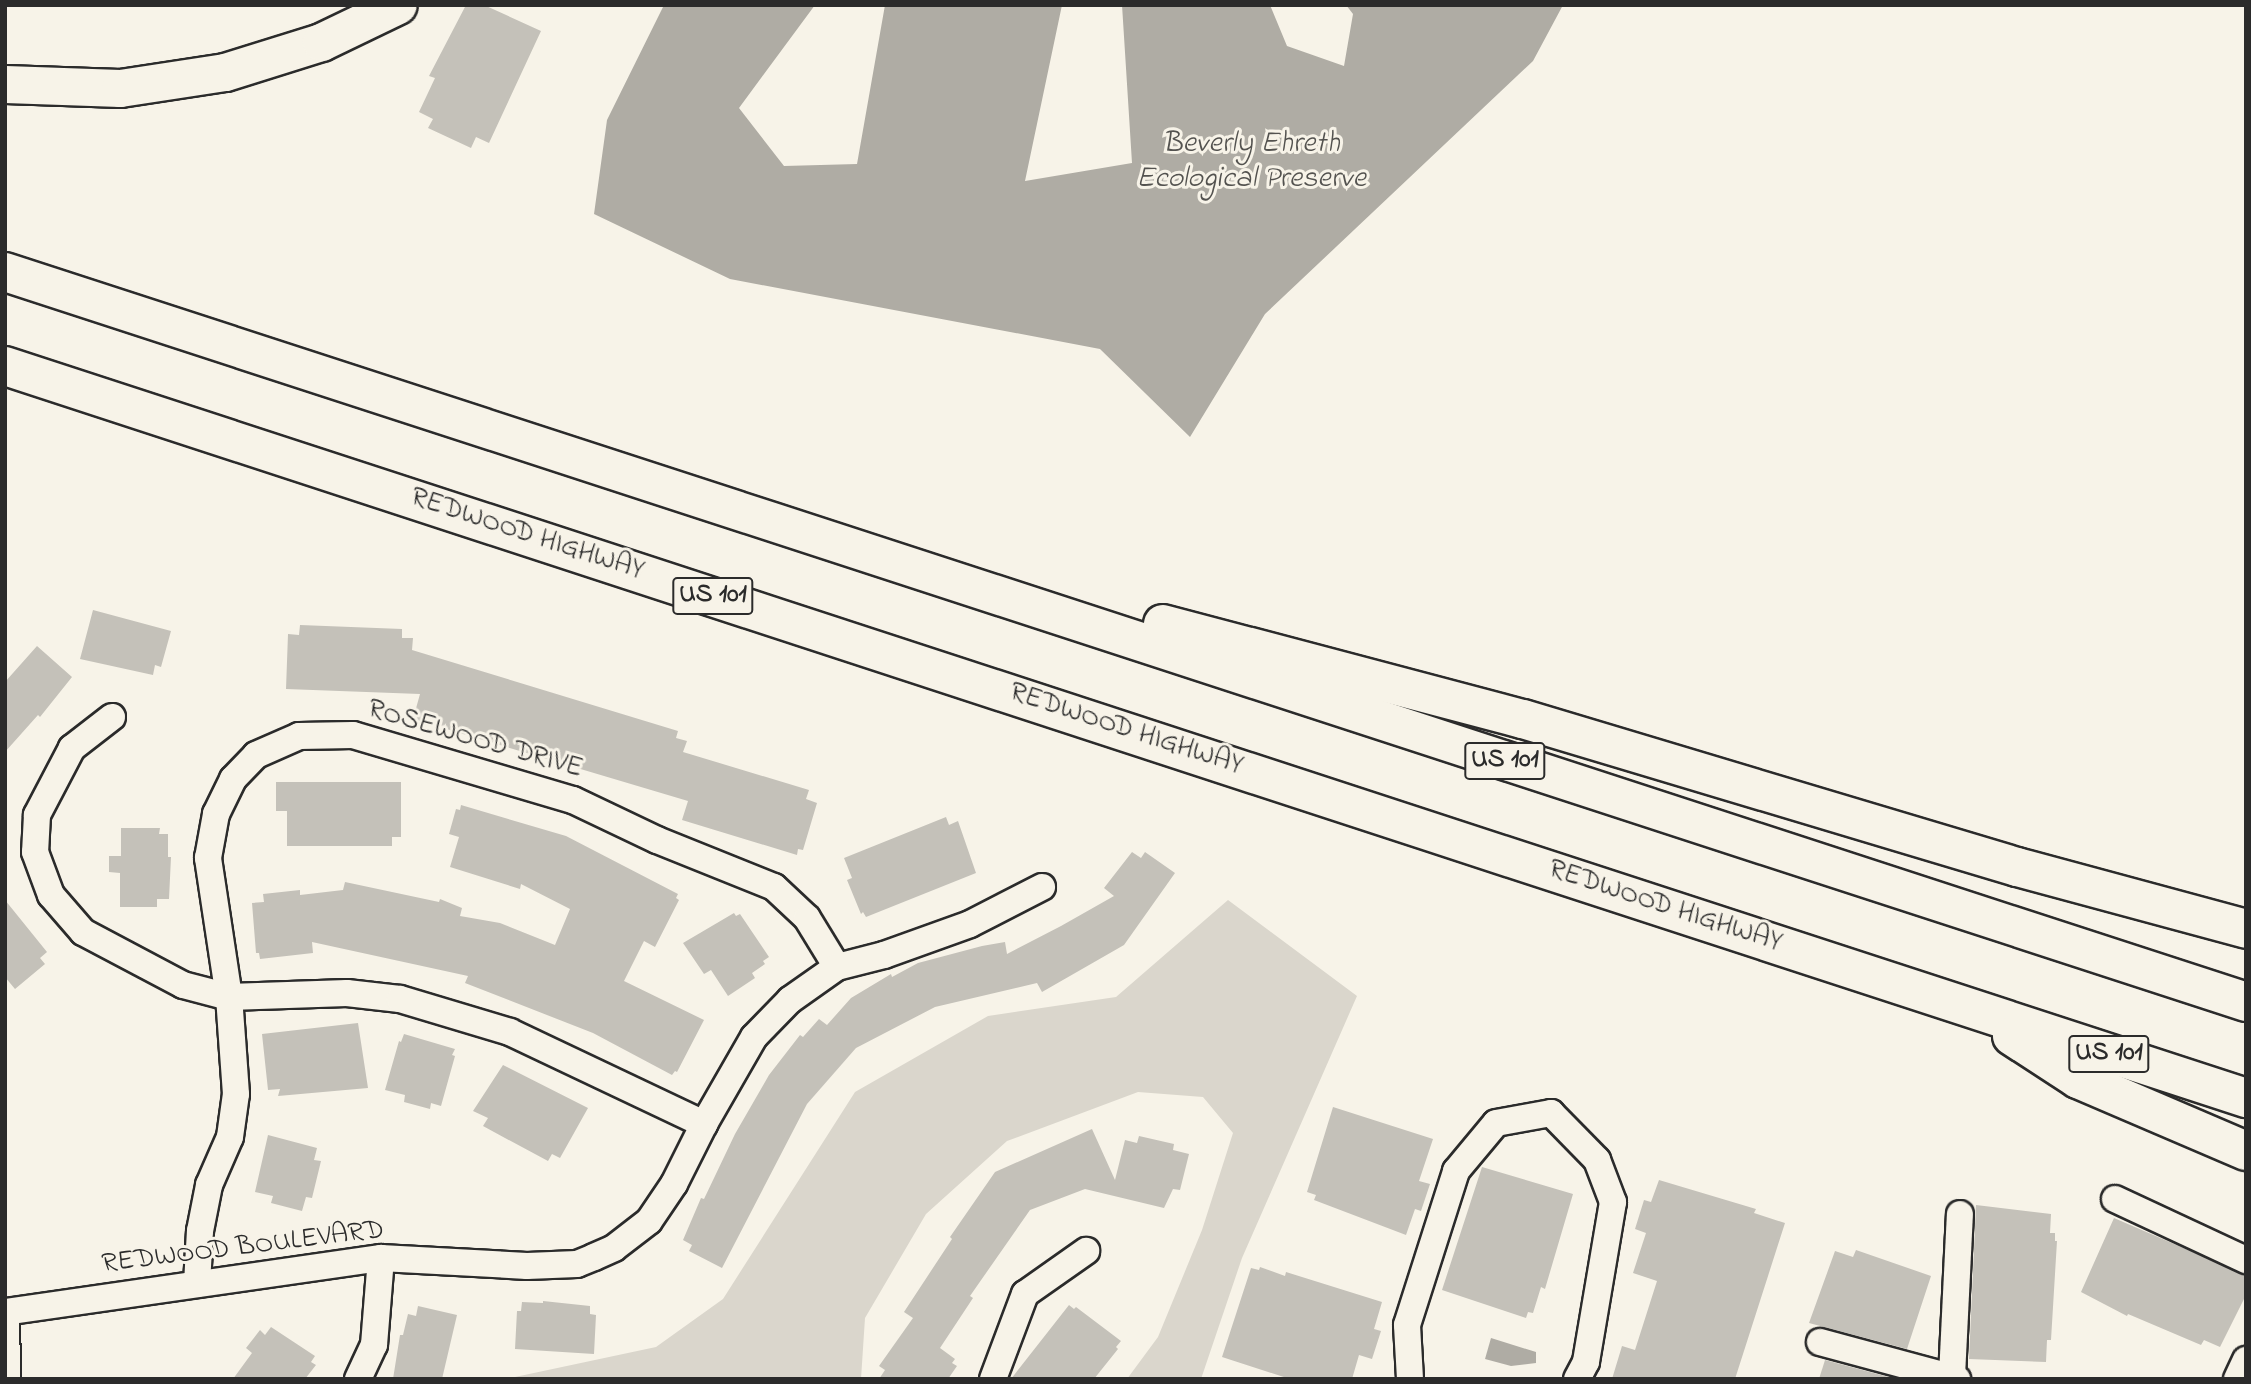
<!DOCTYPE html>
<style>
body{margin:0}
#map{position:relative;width:2251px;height:1384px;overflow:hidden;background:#f7f3e8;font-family:"Indie Flower",sans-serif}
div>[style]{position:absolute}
.green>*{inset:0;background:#dad6cc}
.water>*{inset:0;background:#afaca4}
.building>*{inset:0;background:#c4c1b9}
.roads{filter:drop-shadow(2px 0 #2b2b2b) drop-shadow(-2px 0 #2b2b2b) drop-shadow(0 2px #2b2b2b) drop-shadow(0 -2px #2b2b2b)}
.street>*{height:26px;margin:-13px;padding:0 13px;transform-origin:13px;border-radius:13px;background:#f7f3e8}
.secondary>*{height:37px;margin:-18.5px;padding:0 18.5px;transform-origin:18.5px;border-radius:18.5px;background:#f7f3e8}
.highway>*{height:38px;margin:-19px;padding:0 19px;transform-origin:19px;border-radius:19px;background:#f7f3e8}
span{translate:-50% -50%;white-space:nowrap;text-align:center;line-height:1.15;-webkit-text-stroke:6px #f7f3e8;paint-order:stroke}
.shield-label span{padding:2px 5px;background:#f7f3e8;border:2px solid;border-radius:5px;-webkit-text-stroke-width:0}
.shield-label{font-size:26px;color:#2b2b2b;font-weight:700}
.street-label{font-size:28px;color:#2b2b2b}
.water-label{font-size:30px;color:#53524f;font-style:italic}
.frame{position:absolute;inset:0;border:7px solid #2b2b2b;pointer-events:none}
</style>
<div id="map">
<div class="green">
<i style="clip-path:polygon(1228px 900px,1357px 996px,1242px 1258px,1201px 1379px,1127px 1379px,1158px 1337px,1202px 1230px,1233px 1133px,1203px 1097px,1138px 1092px,1007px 1141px,926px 1214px,865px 1318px,861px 1379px,506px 1379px,656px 1347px,723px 1299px,855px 1092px,988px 1016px,1116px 997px)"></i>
</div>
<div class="water">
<i style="clip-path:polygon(664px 5px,815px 5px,739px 108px,784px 166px,857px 164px,885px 5px,1062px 5px,1025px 181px,1132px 163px,1122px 5px,1270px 5px,1287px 46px,1344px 66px,1353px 14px,1346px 5px,1563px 5px,1533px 61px,1265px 314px,1190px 437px,1100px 349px,730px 279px,594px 214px,607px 120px)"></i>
<i style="clip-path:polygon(1491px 1338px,1536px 1352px,1536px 1363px,1511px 1366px,1485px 1359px)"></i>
</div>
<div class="building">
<i style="clip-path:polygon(466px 5px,484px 5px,541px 31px,489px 143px,476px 137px,471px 148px,428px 128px,433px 119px,419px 112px,435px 78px,429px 76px)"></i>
<i style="clip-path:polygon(93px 610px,171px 631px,161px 667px,155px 665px,153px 675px,80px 659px)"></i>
<i style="clip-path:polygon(300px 625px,402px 629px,402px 638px,413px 638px,412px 650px,678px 731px,676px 738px,687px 741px,683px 752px,809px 790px,806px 799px,817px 803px,803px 850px,798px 849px,797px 855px,682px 820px,688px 801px,416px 720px,418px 713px,415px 712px,420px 694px,286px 689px,288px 634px,299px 635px)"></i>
<i style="clip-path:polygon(37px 646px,72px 677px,40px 717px,38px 715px,5px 752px,5px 682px)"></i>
<i style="clip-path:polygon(276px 782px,401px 782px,401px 837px,392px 837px,392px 846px,287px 846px,287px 811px,276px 811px)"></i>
<i style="clip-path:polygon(461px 805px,566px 836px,678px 894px,676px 898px,679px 900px,655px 947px,644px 941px,624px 981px,704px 1020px,677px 1072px,675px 1071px,672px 1075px,593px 1033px,465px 983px,468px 976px,312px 942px,313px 953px,260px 959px,259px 953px,256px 953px,252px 903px,264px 902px,263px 894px,300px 890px,300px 895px,343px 890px,345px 882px,439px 902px,440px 899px,462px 908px,460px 916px,500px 923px,555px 945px,570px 909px,521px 884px,520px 889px,450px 867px,459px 837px,449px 834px,456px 809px,460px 810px)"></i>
<i style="clip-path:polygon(946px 817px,949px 825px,958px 821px,976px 873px,866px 917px,863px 912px,861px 914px,847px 880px,852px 878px,844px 858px)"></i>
<i style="clip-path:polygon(121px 828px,160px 828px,159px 834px,168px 834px,168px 857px,171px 857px,169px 899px,157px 899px,157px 907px,120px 907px,120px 873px,109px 872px,109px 856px,121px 856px)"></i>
<i style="clip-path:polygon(1132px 852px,1141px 858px,1145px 852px,1175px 873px,1124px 945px,1042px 992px,1037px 983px,935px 1007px,856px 1048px,807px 1104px,722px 1268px,689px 1251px,692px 1245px,683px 1240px,701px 1198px,704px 1199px,735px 1134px,769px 1075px,800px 1035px,803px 1037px,819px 1019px,827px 1025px,851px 998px,891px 974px,892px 977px,918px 963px,982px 946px,1005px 942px,1007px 954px,1061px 926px,1114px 896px,1104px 888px)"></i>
<i style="clip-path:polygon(5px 900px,47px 952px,40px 958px,45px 964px,15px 989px,5px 977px)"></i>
<i style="clip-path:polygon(734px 913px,736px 916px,740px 914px,769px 957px,763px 961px,765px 964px,752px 973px,755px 978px,728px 996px,711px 970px,704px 974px,683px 943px)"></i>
<i style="clip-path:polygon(358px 1023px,368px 1088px,278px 1096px,280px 1089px,268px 1090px,262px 1034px)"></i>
<i style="clip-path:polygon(404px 1034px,455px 1049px,452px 1055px,455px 1056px,441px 1106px,431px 1103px,430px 1109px,404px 1102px,405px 1095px,385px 1090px,399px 1041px,401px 1042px)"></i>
<i style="clip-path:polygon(503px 1065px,588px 1108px,560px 1158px,552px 1154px,548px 1161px,505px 1138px,483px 1126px,488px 1118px,473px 1111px)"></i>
<i style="clip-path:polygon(1333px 1107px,1433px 1139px,1419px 1181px,1430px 1184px,1421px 1211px,1415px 1209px,1406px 1235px,1314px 1200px,1316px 1195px,1307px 1192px)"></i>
<i style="clip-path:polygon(1092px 1129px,1115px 1180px,1125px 1140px,1137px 1143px,1139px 1136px,1174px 1144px,1173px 1150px,1189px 1154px,1180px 1190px,1173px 1189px,1164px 1208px,1085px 1189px,1030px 1210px,970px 1296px,973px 1298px,940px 1348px,955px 1359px,952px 1363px,957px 1366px,948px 1379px,879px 1379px,885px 1370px,879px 1366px,913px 1318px,904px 1312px,952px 1239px,950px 1237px,995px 1172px)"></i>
<i style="clip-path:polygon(268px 1135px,317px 1148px,314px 1160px,321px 1161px,312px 1198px,306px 1197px,302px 1211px,271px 1203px,273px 1196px,255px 1192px)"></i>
<i style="clip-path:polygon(1482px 1167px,1573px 1194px,1545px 1289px,1541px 1287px,1533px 1313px,1528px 1312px,1526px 1318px,1442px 1290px)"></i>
<i style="clip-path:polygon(1659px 1180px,1756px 1209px,1754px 1213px,1785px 1223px,1735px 1379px,1612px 1379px,1622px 1346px,1635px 1350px,1657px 1281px,1633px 1273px,1646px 1233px,1635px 1229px,1644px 1200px,1651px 1202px)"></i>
<i style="clip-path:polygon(1976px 1205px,2051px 1214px,2050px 1233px,2055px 1233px,2055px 1241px,2057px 1241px,2051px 1340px,2047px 1340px,2046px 1362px,1969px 1359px)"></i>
<i style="clip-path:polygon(2114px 1218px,2246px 1275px,2246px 1295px,2220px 1347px,2204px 1340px,2201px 1345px,2128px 1314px,2127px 1316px,2081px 1292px)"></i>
<i style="clip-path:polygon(1856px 1250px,1931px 1276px,1907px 1349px,1809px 1323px,1835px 1251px,1853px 1257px)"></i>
<i style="clip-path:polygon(1260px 1267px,1285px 1276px,1286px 1272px,1382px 1302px,1374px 1329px,1381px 1331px,1372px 1359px,1359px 1355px,1352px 1379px,1290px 1379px,1222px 1357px,1251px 1268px,1259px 1270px)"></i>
<i style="clip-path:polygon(543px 1301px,590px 1306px,590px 1314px,596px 1315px,594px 1354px,515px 1349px,517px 1311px,521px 1311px,522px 1302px,543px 1303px)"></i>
<i style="clip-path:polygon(1069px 1305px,1074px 1309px,1076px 1307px,1121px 1341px,1116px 1347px,1118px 1349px,1094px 1379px,1011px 1379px)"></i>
<i style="clip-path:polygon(418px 1306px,457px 1315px,442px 1379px,393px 1379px,400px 1335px,403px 1335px,408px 1314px,416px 1316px)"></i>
<i style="clip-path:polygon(271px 1327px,315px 1356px,311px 1362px,316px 1365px,305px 1379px,233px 1379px,252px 1353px,246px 1348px,260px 1330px,265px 1335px)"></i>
<i style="clip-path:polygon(1825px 1360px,1896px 1379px,1819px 1379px)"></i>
</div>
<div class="roads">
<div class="street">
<i style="left:112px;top:717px;width:51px;rotate:142.2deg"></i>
<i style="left:72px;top:748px;width:76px;rotate:117.6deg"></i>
<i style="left:37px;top:815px;width:37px;rotate:93deg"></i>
<i style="left:35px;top:852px;width:46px;rotate:69.6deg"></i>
<i style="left:51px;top:895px;width:49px;rotate:49.1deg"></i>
<i style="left:83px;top:932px;width:113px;rotate:27.9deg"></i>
<i style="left:183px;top:985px;width:48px;rotate:14.6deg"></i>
<i style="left:229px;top:997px;width:118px;rotate:-1.9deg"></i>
<i style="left:347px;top:993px;width:53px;rotate:6.5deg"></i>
<i style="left:400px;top:999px;width:115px;rotate:16.7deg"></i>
<i style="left:510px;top:1032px;width:215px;rotate:25.4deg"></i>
<i style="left:2115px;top:1199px;width:145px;rotate:25deg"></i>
<i style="left:197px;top:1284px;width:53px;rotate:-86.8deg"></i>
<i style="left:200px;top:1231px;width:47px;rotate:-78.9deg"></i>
<i style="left:209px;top:1185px;width:52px;rotate:-66.4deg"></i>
<i style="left:230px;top:1137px;width:43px;rotate:-82.1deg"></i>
<i style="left:236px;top:1094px;width:97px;rotate:-94.1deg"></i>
<i style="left:229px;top:997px;width:141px;rotate:-98.6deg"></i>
<i style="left:208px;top:858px;width:45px;rotate:-79.7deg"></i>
<i style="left:216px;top:814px;width:39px;rotate:-64deg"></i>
<i style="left:233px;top:779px;width:33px;rotate:-46deg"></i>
<i style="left:256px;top:755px;width:47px;rotate:-23.8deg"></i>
<i style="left:299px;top:736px;width:54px;rotate:-1.1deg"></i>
<i style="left:353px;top:735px;width:229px;rotate:16.5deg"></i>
<i style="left:573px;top:800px;width:93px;rotate:25.5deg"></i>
<i style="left:657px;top:840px;width:126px;rotate:21.9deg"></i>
<i style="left:774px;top:887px;width:45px;rotate:43.2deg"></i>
<i style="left:807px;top:918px;width:57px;rotate:58.5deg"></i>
<i style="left:5px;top:1312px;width:380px;rotate:-8.2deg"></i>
<i style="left:381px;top:1258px;width:146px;rotate:3.1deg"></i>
<i style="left:527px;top:1266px;width:50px;rotate:-2.3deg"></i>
<i style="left:577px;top:1264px;width:18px;rotate:-22deg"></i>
<i style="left:594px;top:1257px;width:22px;rotate:-24deg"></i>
<i style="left:614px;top:1248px;width:44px;rotate:-37.6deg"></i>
<i style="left:649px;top:1221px;width:45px;rotate:-56deg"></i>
<i style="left:674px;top:1184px;width:67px;rotate:-63.4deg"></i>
<i style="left:704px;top:1124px;width:100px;rotate:-60.1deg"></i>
<i style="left:754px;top:1037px;width:52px;rotate:-45.8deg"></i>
<i style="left:790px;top:1000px;width:57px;rotate:-35.1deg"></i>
<i style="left:837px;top:967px;width:49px;rotate:-14.3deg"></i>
<i style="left:884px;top:955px;width:91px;rotate:-19.8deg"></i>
<i style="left:970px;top:924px;width:81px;rotate:-27.2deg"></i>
<i style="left:6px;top:1312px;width:67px;rotate:89.1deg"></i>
<i style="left:1820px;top:1342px;width:142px;rotate:15.1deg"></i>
<i style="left:1952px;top:1376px;width:162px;rotate:-87.2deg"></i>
<i style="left:358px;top:1379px;width:38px;rotate:-65deg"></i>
<i style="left:374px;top:1345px;width:87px;rotate:-85.4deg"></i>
<i style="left:993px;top:1379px;width:91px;rotate:-69.4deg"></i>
<i style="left:1025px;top:1294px;width:75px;rotate:-35.2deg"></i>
<i style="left:1410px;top:1379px;width:54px;rotate:-93.2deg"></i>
<i style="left:1407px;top:1325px;width:162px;rotate:-72.3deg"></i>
<i style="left:1456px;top:1171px;width:62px;rotate:-50.2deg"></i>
<i style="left:1496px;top:1123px;width:56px;rotate:-10.3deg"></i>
<i style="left:1551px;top:1113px;width:66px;rotate:45.6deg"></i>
<i style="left:1597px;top:1160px;width:45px;rotate:69.1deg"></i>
<i style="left:1613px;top:1202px;width:162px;rotate:99.6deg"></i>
<i style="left:1586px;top:1362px;width:19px;rotate:118deg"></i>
<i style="left:2237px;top:1379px;width:21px;rotate:-65deg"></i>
</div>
<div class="secondary">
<i style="left:5px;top:84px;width:115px;rotate:2deg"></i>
<i style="left:120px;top:88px;width:106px;rotate:-8.7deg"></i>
<i style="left:225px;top:72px;width:101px;rotate:-17.4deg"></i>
<i style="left:321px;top:42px;width:85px;rotate:-25.7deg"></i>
</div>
<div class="highway">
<i style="left:5px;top:272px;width:2357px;rotate:18.04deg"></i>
<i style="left:5px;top:366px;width:2358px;rotate:18.09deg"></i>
<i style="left:1163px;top:624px;width:372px;rotate:14.8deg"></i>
<i style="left:1523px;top:719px;width:516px;rotate:16.68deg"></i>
<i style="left:2017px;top:867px;width:237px;rotate:15.1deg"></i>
<i style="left:2012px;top:1036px;width:79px;rotate:33.1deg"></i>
<i style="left:2078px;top:1079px;width:183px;rotate:23.2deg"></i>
</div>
</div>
<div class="shield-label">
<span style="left:713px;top:596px">US 101</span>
<span style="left:1505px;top:761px">US 101</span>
<span style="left:2109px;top:1054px">US 101</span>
</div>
<div class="street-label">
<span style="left:527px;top:535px;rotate:18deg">REDWOOD HIGHWAY</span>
<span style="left:1126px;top:730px;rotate:18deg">REDWOOD HIGHWAY</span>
<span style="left:475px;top:740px;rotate:16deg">ROSEWOOD DRIVE</span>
<span style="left:1665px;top:907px;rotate:18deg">REDWOOD HIGHWAY</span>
<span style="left:243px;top:1248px;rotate:-7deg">REDWOOD BOULEVARD</span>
</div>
<div class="water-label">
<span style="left:1251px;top:161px">Beverly Ehreth<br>Ecological Preserve</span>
</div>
<div class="frame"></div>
</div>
